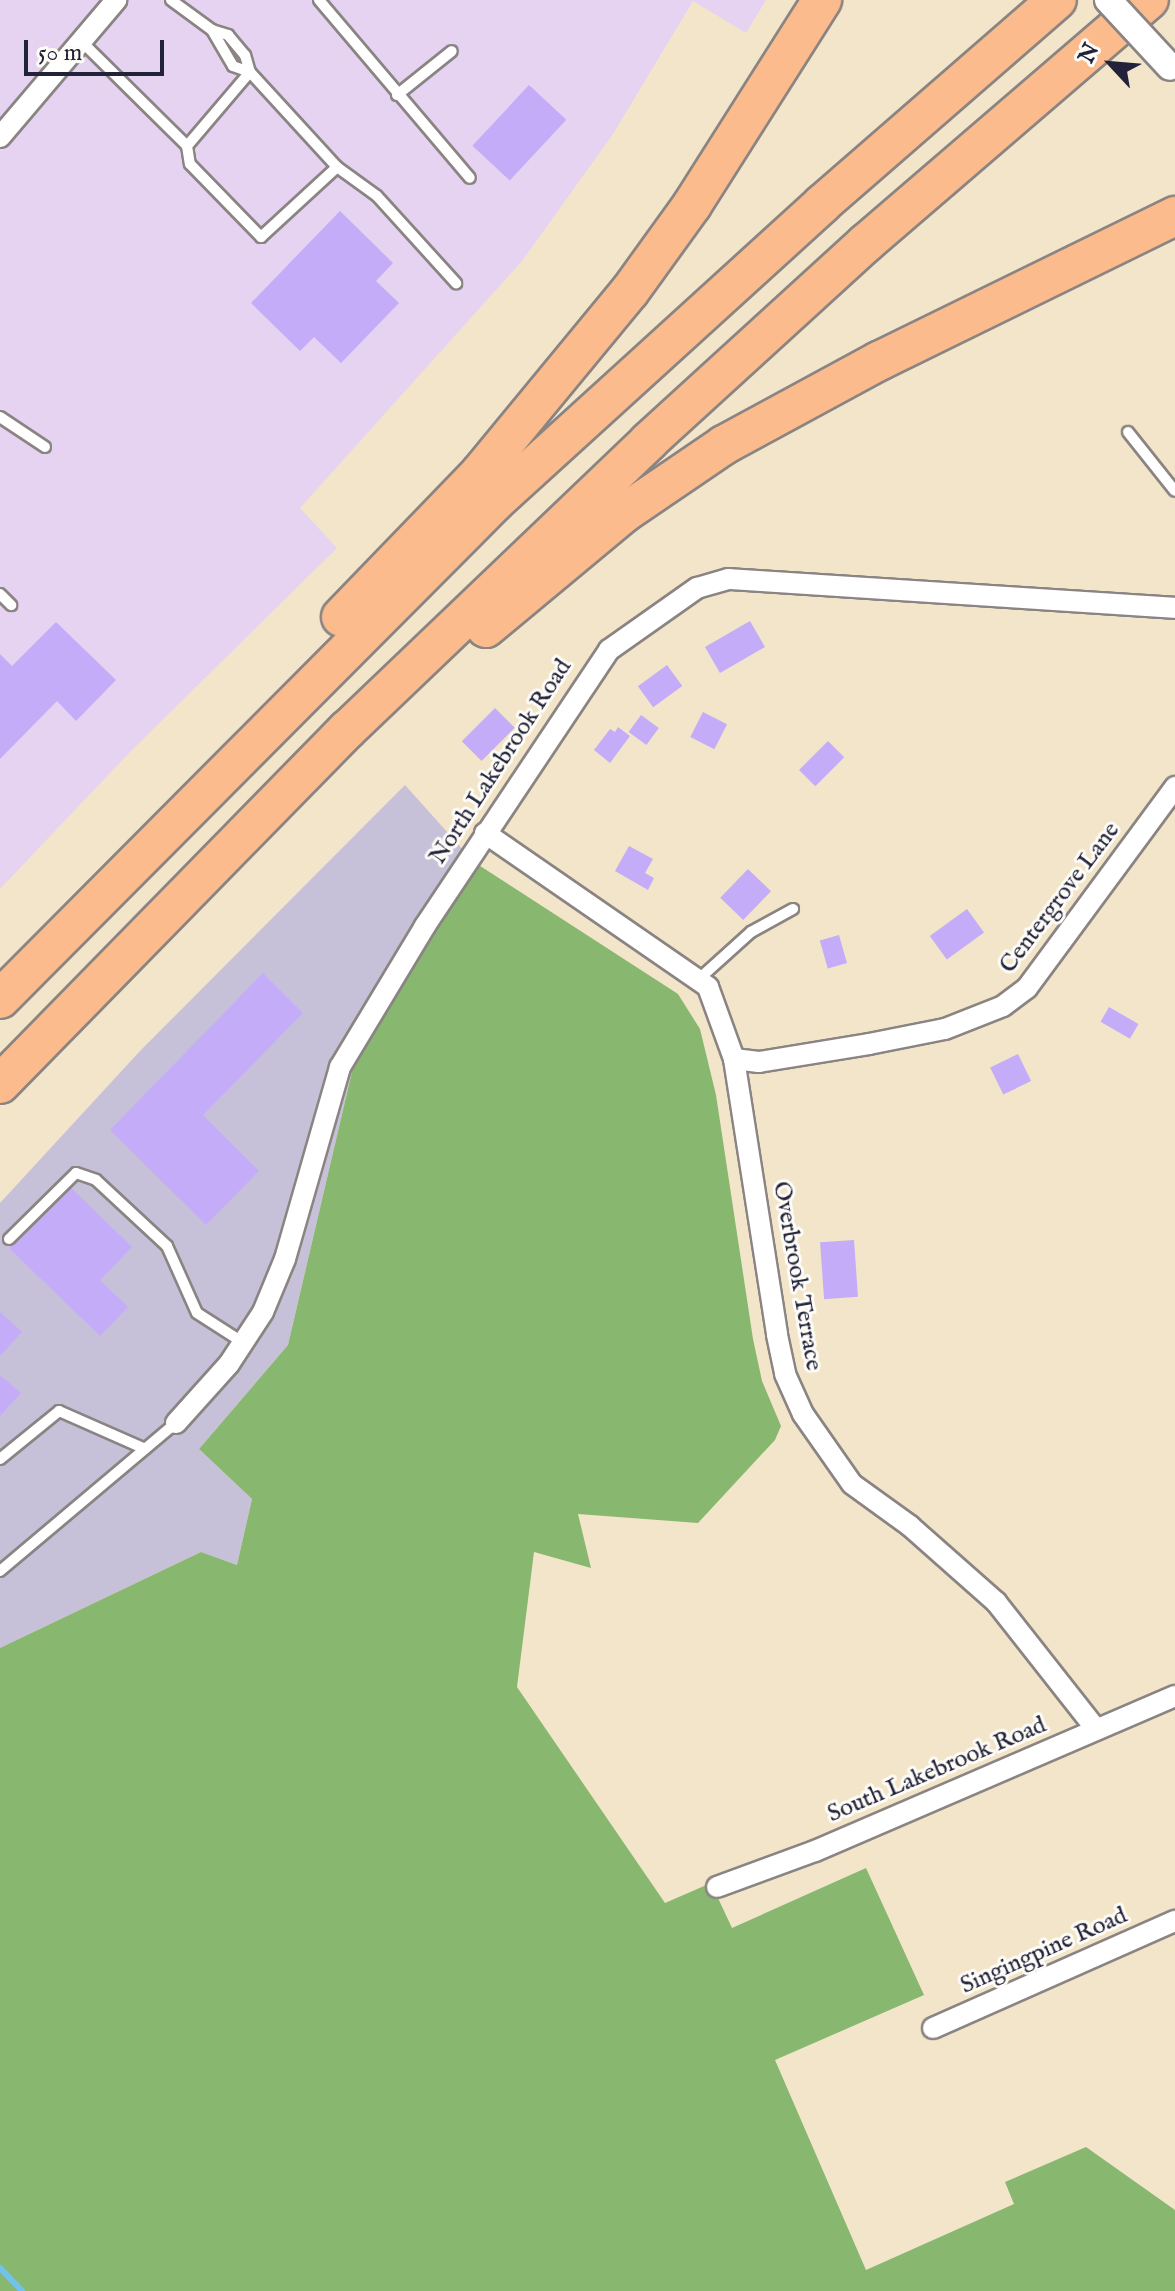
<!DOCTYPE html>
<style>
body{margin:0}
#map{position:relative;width:1175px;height:2291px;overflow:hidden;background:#f3e5ca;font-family:"IM FELL English",serif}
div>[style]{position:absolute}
.built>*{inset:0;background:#e5d3f1}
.industrial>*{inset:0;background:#c7c0d9}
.forest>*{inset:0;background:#88b770}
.stream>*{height:6px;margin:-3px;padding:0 3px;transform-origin:3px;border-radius:3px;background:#71c2ed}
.building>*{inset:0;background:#c4acf8;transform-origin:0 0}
.roads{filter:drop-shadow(2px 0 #8a8482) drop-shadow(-2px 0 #8a8482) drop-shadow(0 2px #8a8482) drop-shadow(0 -2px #8a8482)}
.service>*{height:10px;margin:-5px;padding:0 5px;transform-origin:5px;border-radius:5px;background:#fff}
.minor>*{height:20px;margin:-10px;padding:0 10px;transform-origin:10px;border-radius:10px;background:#fff}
.motorway>*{height:38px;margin:-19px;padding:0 19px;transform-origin:19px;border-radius:19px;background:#fbbb8d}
.bridges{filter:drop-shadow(2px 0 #8a8482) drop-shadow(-2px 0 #8a8482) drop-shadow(0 2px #8a8482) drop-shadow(0 -2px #8a8482)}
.tertiary-bridge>*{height:26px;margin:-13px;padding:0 13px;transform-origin:13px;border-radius:13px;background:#fff}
span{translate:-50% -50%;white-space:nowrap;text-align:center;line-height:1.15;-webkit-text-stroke:6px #fdfcf7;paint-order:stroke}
.street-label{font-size:24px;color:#22223b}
.north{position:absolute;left:1071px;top:24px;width:80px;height:80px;-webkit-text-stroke:6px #fdfcf7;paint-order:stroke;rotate:296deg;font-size:22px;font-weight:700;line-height:32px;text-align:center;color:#22223b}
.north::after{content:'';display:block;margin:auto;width:28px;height:36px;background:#22223b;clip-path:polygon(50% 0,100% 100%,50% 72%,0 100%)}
.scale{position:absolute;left:24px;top:40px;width:140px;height:36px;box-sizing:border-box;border:4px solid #22223b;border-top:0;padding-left:10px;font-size:24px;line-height:28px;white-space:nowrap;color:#22223b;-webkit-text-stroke:6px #fdfcf7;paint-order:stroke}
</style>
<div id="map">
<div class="built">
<i style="clip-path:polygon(0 0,766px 0,746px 33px,693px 1px,613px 134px,522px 261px,300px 508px,337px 548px,130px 752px,0 889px)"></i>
</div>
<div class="industrial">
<i style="clip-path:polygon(405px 785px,474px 862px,358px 1046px,288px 1345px,199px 1449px,252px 1499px,237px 1565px,201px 1552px,0 1648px,0 1203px,140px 1051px)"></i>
</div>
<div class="forest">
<i style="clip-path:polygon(474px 862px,678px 994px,700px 1029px,716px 1095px,753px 1339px,762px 1381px,781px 1426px,775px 1440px,698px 1523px,578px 1514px,591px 1568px,534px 1552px,517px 1687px,665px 1903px,711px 1883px,732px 1928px,866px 1868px,924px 1995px,775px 2060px,866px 2270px,1014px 2204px,1005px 2182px,1086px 2147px,1175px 2210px,1175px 2291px,0 2291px,0 1648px,201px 1552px,237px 1565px,252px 1499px,199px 1449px,288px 1345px,358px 1046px)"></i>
</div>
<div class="stream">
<i style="left:0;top:2268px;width:32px;rotate:46deg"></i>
</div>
<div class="building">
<i style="left:529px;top:85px;width:51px;height:83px;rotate:43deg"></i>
<i style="clip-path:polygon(340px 211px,393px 263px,376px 281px,399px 303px,341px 363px,314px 337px,300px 351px,251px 303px)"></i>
<i style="left:750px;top:621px;width:30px;height:52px;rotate:60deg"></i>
<i style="clip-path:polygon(56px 622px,116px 680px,76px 721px,57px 701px,0 759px,0 654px,12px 666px)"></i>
<i style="left:667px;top:665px;width:26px;height:36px;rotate:54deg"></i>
<i style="left:495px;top:708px;width:28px;height:47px;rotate:45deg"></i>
<i style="left:703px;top:712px;width:27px;height:28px;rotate:27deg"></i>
<i style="left:641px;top:715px;width:22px;height:21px;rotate:36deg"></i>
<i style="clip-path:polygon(618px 727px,630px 736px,610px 763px,594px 750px,610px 729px,615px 732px)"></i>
<i style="left:828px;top:741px;width:23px;height:41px;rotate:45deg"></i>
<i style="clip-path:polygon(629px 846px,653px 859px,645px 873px,654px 878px,648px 890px,615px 871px)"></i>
<i style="left:748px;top:869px;width:32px;height:40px;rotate:44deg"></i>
<i style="left:967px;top:909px;width:29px;height:46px;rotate:54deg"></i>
<i style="left:839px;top:935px;width:29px;height:20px;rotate:74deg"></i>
<i style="clip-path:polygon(263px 973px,303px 1013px,203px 1115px,259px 1171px,206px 1225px,110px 1130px)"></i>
<i style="left:1109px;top:1007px;width:34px;height:17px;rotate:30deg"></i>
<i style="left:1018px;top:1054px;width:30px;height:31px;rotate:64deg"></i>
<i style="clip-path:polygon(69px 1186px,132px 1247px,100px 1280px,128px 1307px,100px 1336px,9px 1248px)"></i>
<i style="left:854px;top:1240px;width:57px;height:34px;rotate:86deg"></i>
<i style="clip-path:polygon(0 1312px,22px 1332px,0 1356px)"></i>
<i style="clip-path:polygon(0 1375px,21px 1393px,0 1416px)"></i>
</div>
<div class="roads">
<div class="service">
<i style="left:171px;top:0;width:51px;rotate:36.2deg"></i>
<i style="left:212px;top:30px;width:17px;rotate:17deg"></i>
<i style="left:228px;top:35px;width:26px;rotate:50deg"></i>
<i style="left:245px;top:55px;width:18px;rotate:74deg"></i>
<i style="left:250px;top:72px;width:18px;rotate:-161deg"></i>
<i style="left:233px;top:66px;width:42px;rotate:-120.3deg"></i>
<i style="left:319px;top:0;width:233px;rotate:49.7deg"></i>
<i style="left:81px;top:41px;width:149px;rotate:44.7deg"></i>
<i style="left:187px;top:146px;width:18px;rotate:81deg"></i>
<i style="left:190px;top:164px;width:102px;rotate:45.8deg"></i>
<i style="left:261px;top:237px;width:103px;rotate:-42.6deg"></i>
<i style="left:337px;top:167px;width:49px;rotate:35.9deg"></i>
<i style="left:377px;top:196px;width:118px;rotate:47.8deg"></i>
<i style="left:397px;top:95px;width:70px;rotate:-38.7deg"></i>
<i style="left:187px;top:146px;width:97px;rotate:-49.6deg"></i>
<i style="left:250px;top:72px;width:129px;rotate:47.5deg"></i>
<i style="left:0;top:417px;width:54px;rotate:33.7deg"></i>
<i style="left:1128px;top:432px;width:75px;rotate:51.5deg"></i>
<i style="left:0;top:594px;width:16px;rotate:45deg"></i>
<i style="left:700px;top:978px;width:69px;rotate:-42deg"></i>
<i style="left:751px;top:932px;width:48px;rotate:-28.7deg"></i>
<i style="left:9px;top:1239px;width:94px;rotate:-44.6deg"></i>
<i style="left:76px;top:1173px;width:21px;rotate:19deg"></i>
<i style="left:96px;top:1180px;width:97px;rotate:42.9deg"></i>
<i style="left:167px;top:1246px;width:73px;rotate:65.9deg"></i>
<i style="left:197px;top:1313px;width:56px;rotate:32.6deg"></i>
<i style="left:0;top:1459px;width:76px;rotate:-39.1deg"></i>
<i style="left:59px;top:1411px;width:94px;rotate:23.8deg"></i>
<i style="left:0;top:1571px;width:230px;rotate:-40.1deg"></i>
</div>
<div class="minor">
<i style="left:0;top:137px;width:180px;rotate:-49.7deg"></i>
<i style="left:485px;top:833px;width:271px;rotate:34.6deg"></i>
<i style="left:708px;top:987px;width:77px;rotate:70.1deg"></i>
<i style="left:734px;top:1059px;width:279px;rotate:81.1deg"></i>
<i style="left:777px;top:1335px;width:40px;rotate:78deg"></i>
<i style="left:785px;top:1374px;width:44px;rotate:65.8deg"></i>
<i style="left:803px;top:1414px;width:85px;rotate:55deg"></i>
<i style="left:852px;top:1484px;width:72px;rotate:35.9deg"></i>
<i style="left:910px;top:1526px;width:115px;rotate:41.5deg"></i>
<i style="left:996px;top:1602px;width:162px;rotate:51.8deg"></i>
<i style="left:734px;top:1059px;width:25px;rotate:7deg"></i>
<i style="left:759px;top:1062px;width:111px;rotate:-9.3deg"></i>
<i style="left:869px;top:1044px;width:77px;rotate:-11.2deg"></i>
<i style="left:945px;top:1029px;width:62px;rotate:-21.6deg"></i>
<i style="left:1003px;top:1006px;width:30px;rotate:-37deg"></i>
<i style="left:1027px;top:988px;width:250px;rotate:-53.6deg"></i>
<i style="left:176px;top:1423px;width:79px;rotate:-48.1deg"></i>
<i style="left:229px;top:1364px;width:62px;rotate:-56.8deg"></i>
<i style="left:263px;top:1312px;width:57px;rotate:-67.5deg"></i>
<i style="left:285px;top:1259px;width:200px;rotate:-74deg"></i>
<i style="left:340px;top:1067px;width:165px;rotate:-58.9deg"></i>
<i style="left:425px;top:926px;width:332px;rotate:-56.3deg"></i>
<i style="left:609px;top:650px;width:108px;rotate:-35.2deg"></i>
<i style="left:697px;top:588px;width:33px;rotate:-16deg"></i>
<i style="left:729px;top:579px;width:447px;rotate:3.7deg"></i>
<i style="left:717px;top:1887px;width:104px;rotate:-20.2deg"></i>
<i style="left:815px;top:1851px;width:392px;rotate:-23.3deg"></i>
<i style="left:933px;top:2028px;width:265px;rotate:-23.9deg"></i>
</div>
<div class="motorway">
<i style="left:341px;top:617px;width:199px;rotate:-46deg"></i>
<i style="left:479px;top:474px;width:237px;rotate:-50.5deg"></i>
<i style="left:630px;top:291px;width:106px;rotate:-54.2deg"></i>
<i style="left:692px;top:205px;width:243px;rotate:-57.6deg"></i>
<i style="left:486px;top:628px;width:180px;rotate:-39.8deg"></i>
<i style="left:624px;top:513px;width:121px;rotate:-34.2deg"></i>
<i style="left:724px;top:445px;width:176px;rotate:-28.5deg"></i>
<i style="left:879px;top:361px;width:330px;rotate:-26.1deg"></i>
<i style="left:0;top:999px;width:703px;rotate:-45.12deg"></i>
<i style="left:496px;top:501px;width:441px;rotate:-42.3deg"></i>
<i style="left:822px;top:204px;width:311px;rotate:-41deg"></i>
<i style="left:0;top:1084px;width:497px;rotate:-45.6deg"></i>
<i style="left:348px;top:729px;width:417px;rotate:-43.7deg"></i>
<i style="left:649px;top:441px;width:294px;rotate:-42.4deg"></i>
<i style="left:866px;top:243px;width:373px;rotate:-40.7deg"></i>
</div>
</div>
<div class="bridges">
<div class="tertiary-bridge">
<i style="left:1108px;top:0;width:91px;rotate:47.2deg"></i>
</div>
</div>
<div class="street-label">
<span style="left:501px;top:762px;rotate:-57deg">North Lakebrook Road</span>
<span style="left:1060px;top:898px;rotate:-53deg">Centergrove Lane</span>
<span style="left:797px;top:1276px;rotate:80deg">Overbrook Terrace</span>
<span style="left:937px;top:1770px;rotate:-23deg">South Lakebrook Road</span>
<span style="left:1044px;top:1951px;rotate:-24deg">Singingpine Road</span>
</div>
<div class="north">N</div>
<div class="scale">50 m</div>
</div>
